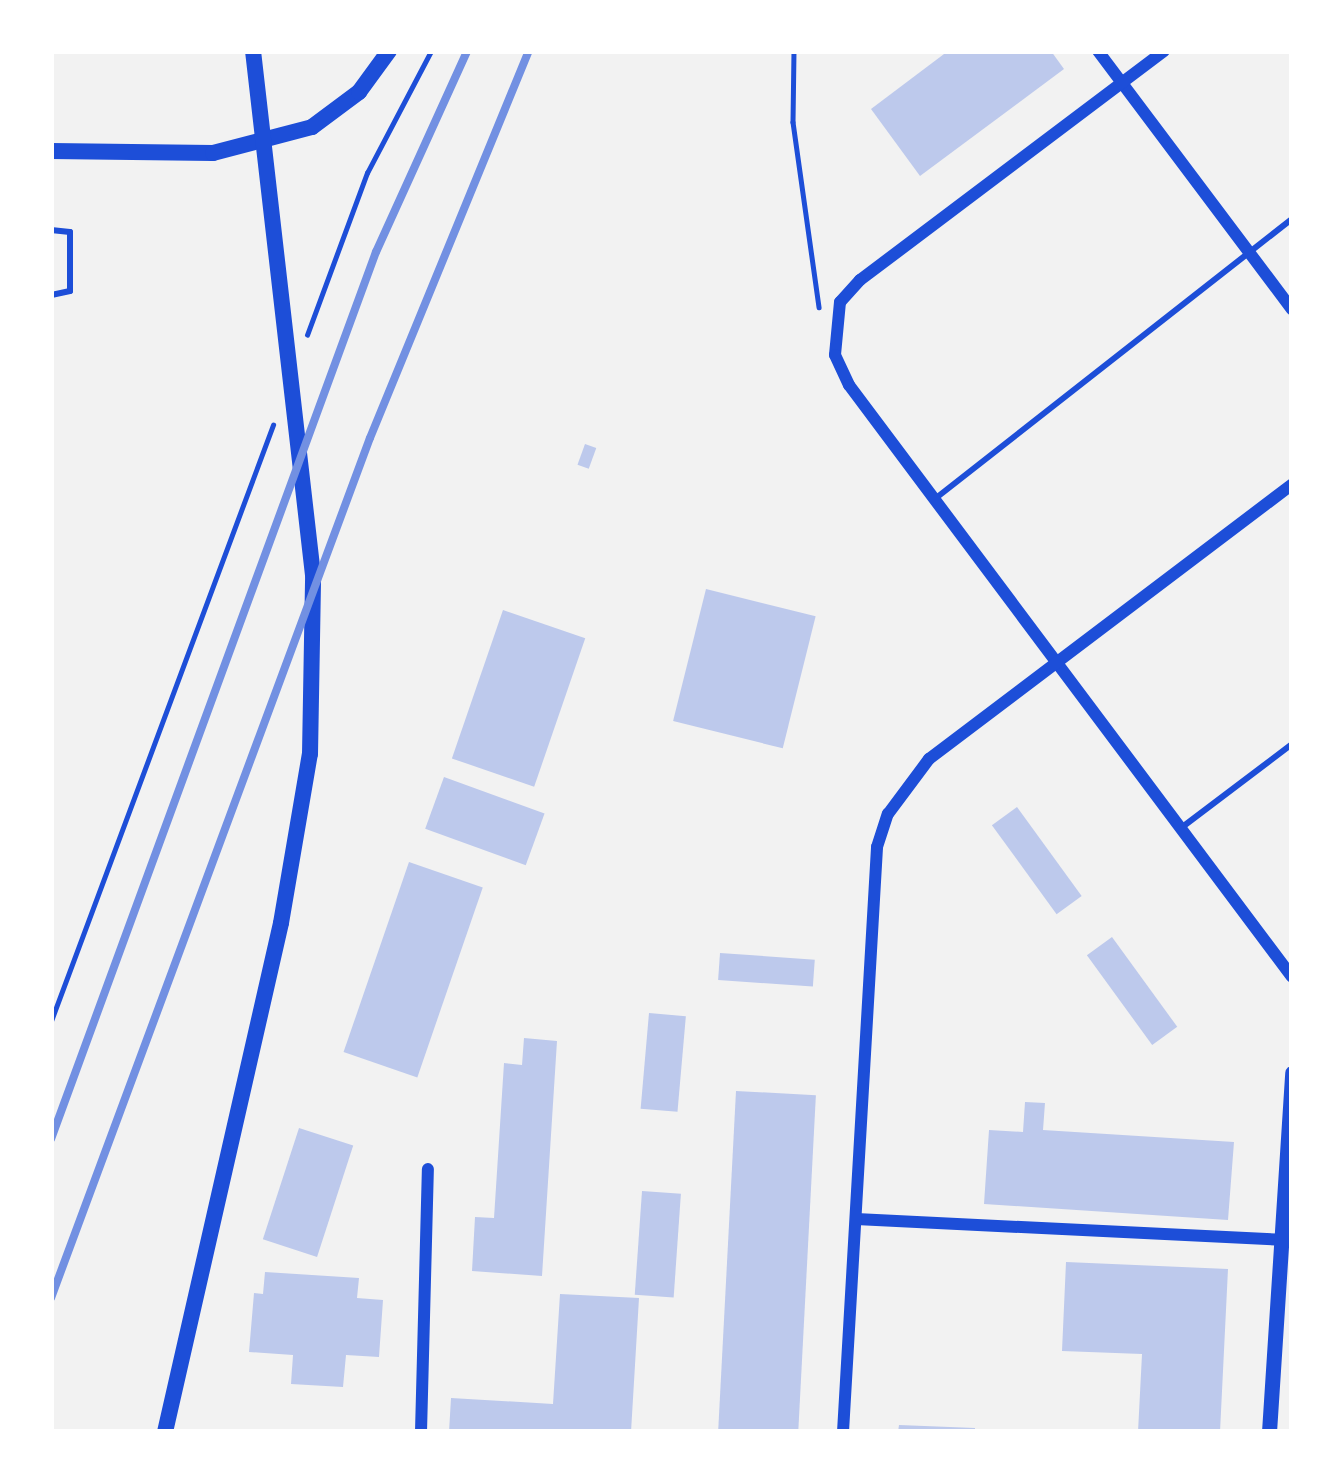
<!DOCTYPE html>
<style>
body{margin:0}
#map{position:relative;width:1343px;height:1483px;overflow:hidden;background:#f2f2f2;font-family:Cabin,sans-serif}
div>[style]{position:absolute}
.building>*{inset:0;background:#bdc9ec;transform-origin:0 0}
.path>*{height:4.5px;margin:-2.25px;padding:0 2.25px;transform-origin:2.25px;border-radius:2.25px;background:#1d4ed8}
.service>*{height:6px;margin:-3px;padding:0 3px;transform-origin:3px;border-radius:3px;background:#1d4ed8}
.minor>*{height:12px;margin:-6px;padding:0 6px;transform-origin:6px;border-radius:6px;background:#1d4ed8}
.tertiary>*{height:15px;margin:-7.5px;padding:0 7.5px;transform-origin:7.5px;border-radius:7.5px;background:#1d4ed8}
.secondary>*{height:16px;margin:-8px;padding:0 8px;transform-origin:8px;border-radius:8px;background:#1d4ed8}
.rail>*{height:8px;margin:-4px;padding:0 4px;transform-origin:4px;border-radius:4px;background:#7290e2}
span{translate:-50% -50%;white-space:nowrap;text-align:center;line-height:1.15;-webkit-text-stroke:12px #fff;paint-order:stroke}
.frame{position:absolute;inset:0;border:54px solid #fff;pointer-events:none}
</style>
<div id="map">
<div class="building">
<i style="clip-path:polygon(948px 51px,1051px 51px,1064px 69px,920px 176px,871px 109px)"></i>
<i style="left:585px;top:444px;width:12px;height:22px;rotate:20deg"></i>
<i style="left:706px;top:589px;width:113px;height:136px;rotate:14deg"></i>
<i style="left:503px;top:610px;width:87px;height:157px;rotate:19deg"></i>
<i style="left:444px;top:777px;width:107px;height:55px;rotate:20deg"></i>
<i style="left:1017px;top:807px;width:110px;height:31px;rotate:54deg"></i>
<i style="left:409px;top:862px;width:78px;height:201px;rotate:19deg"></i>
<i style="left:1112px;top:937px;width:111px;height:31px;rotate:54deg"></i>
<i style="left:720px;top:953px;width:95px;height:27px;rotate:4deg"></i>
<i style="left:649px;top:1013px;width:37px;height:96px;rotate:5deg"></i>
<i style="clip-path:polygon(524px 1038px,557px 1041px,542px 1276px,472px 1271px,475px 1217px,494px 1218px,504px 1063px,522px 1065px)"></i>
<i style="left:736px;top:1091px;width:80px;height:342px;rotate:3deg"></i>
<i style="clip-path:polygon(1025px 1102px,1045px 1103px,1043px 1130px,1234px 1142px,1228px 1220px,984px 1204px,989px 1130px,1023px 1132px)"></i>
<i style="left:299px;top:1128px;width:57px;height:117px;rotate:18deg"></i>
<i style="left:642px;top:1191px;width:39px;height:104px;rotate:4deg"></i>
<i style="clip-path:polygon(1066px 1262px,1228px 1269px,1220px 1432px,1138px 1432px,1142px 1354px,1062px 1351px)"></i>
<i style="clip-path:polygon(265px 1272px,359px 1278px,357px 1298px,383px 1300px,379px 1357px,346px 1355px,343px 1387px,291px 1384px,293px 1355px,249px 1352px,254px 1293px,263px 1294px)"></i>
<i style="clip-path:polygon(560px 1294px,639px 1298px,631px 1432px,449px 1432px,451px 1398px,553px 1404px)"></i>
<i style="clip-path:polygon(899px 1425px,975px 1428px,975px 1432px,898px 1432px)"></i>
</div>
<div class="path">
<i style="left:794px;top:51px;width:71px;rotate:90.8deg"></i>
<i style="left:793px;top:122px;width:187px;rotate:82deg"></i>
<i style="left:307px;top:335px;width:173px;rotate:-69.7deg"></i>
<i style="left:367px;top:173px;width:138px;rotate:-62.3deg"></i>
<i style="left:51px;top:1021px;width:636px;rotate:-69.57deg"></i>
</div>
<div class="service">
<i style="left:51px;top:230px;width:19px;rotate:6deg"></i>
<i style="left:70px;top:232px;width:59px;rotate:90deg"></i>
<i style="left:70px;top:291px;width:19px;rotate:168deg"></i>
<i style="left:936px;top:498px;width:452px;rotate:-38.1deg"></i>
<i style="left:1181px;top:828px;width:139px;rotate:-37.1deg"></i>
</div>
<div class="minor">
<i style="left:1098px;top:51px;width:323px;rotate:53.1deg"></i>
<i style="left:1164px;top:51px;width:381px;rotate:143deg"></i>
<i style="left:860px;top:280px;width:30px;rotate:132deg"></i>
<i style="left:840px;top:302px;width:53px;rotate:95.4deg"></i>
<i style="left:835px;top:355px;width:33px;rotate:65deg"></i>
<i style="left:849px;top:385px;width:739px;rotate:53.19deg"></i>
<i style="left:856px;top:1219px;width:437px;rotate:2.8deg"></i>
<i style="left:421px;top:1432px;width:263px;rotate:-88.5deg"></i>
<i style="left:843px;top:1432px;width:586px;rotate:-86.67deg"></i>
<i style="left:877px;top:847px;width:35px;rotate:-72deg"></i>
<i style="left:888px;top:814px;width:69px;rotate:-53.3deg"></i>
<i style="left:929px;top:759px;width:455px;rotate:-37.1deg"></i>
</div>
<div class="tertiary">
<i style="left:1269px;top:1432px;width:360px;rotate:-86.3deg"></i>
</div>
<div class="secondary">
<i style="left:51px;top:151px;width:162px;rotate:0.7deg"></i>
<i style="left:213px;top:153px;width:102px;rotate:-14.7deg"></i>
<i style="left:312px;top:127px;width:59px;rotate:-36.7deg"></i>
<i style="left:359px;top:92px;width:51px;rotate:-53.8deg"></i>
<i style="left:165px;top:1432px;width:522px;rotate:-77.16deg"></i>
<i style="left:281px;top:923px;width:171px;rotate:-80.3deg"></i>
<i style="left:310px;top:754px;width:179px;rotate:-89deg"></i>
<i style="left:313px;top:575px;width:527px;rotate:-96.53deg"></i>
</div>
<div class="rail">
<i style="left:51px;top:1139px;width:945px;rotate:-69.88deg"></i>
<i style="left:376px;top:252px;width:221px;rotate:-65.6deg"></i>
<i style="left:51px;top:1298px;width:917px;rotate:-69.65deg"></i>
<i style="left:370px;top:438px;width:418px;rotate:-67.7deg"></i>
</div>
<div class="frame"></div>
</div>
